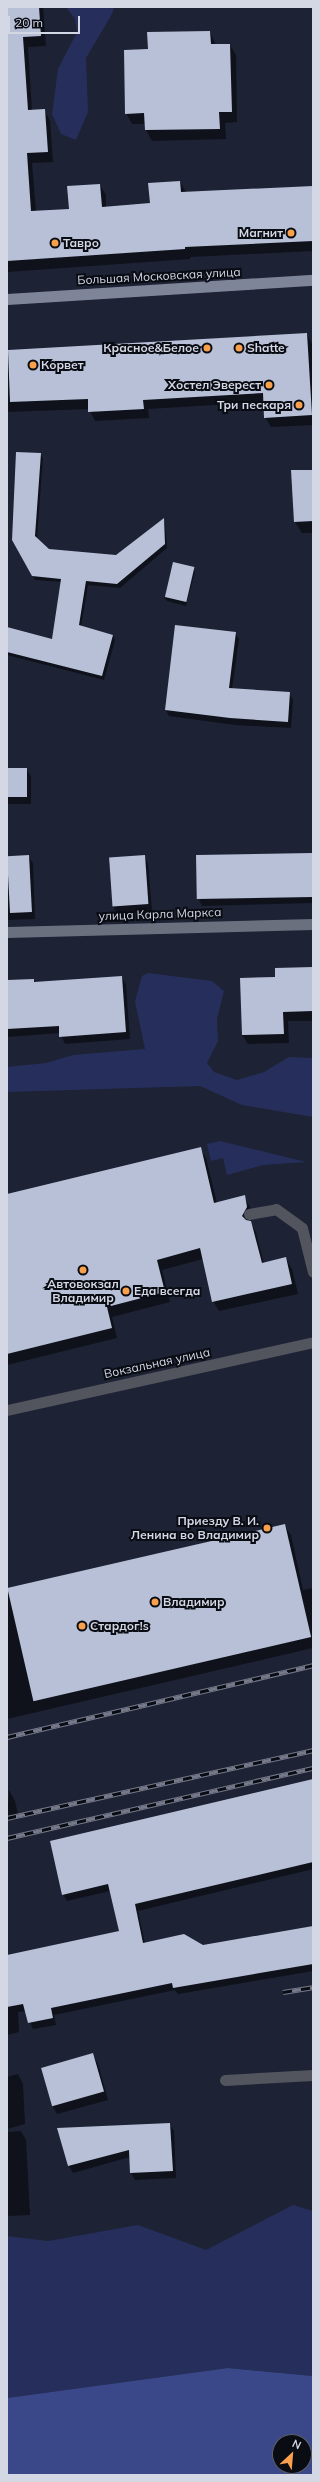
<!DOCTYPE html>
<meta charset="utf-8">
<style>
body{margin:0}
#map{position:relative;width:320px;height:2482px;overflow:hidden;background:#1d2234;font-family:Mulish,sans-serif}
div>[style]{position:absolute}
.green>*{inset:0;background:#262f5b}
.water>*{inset:0;background:#3a4889}
.shadow>*{inset:0;background:#0007}
.building>*{inset:0;background:#b8c0d7;transform-origin:0 0}
.service>*{height:11px;margin:-5.5px;padding:0 5.5px;transform-origin:5.5px;border-radius:5.5px;background:#52545e}
.minor>*{height:11px;margin:-5.5px;padding:0 5.5px;transform-origin:5.5px;border-radius:5.5px;background:#52545e}
.secondary>*{height:11px;margin:-5.5px;padding:0 5.5px;transform-origin:5.5px;border-radius:5.5px;background:#6b707f}
.primary>*{height:11px;margin:-5.5px;padding:0 5.5px;transform-origin:5.5px;border-radius:5.5px;background:#7f8598}
.rail>*{height:4.5px;margin-top:-2.25px;transform-origin:0;background:repeating-linear-gradient(90deg,#0a0c14 0 9px,#757989 0 18px);box-sizing:border-box;border-block:1px solid #757989}
.dots>*{width:11px;height:11px;translate:-50% -50%;box-sizing:border-box;border:2px solid #0a0c14;border-radius:50%}
span{translate:-50% -50%;white-space:nowrap;text-align:center;line-height:1.15;-webkit-text-stroke:4px #0a0c14;paint-order:stroke}
.poi-label{font-size:12px;color:#d4d8e5;font-weight:700}
.right{translate:-100% -50%;text-align:right}
.left{translate:0 -50%;text-align:left}
.street-label{font-size:12px;color:#d4d8e5}
.frame{position:absolute;inset:0;border:8px solid #d4d8e5;pointer-events:none}
.north{position:absolute;left:272px;top:2434px;width:40px;height:40px;box-sizing:border-box;background:#0a0c14;border:1px solid #5b5e68;border-radius:50%;rotate:26deg;font-size:11px;font-weight:700;line-height:16px;text-align:center;color:#d4d8e5}
.north::after{content:'';display:block;margin:auto;width:14px;height:18px;background:#f8a04b;clip-path:polygon(50% 0,100% 100%,50% 72%,0 100%)}
.scale{position:absolute;left:8px;top:16px;width:72px;height:18px;box-sizing:border-box;border:2px solid #d4d8e5;border-top:0;padding-left:5px;font-size:12px;line-height:14px;white-space:nowrap;color:#d4d8e5;-webkit-text-stroke:3px #0a0c14;paint-order:stroke}
</style>
<div id="map">
<div class="green">
<i style="clip-path:polygon(66px 7px,114px 7px,112px 14px,86px 58px,88px 112px,76px 140px,61px 134px,52px 114px,58px 69px,77px 32px,75px 19px)"></i>
<i style="clip-path:polygon(148px 973px,212px 981px,224px 991px,217px 1019px,218px 1041px,207px 1063px,214px 1072px,237px 1080px,264px 1072px,289px 1057px,313px 1058px,313px 1117px,242px 1105px,200px 1086px,7px 1092px,7px 1067px,46px 1063px,73px 1055px,145px 1049px,135px 1001px,142px 976px)"></i>
<i style="clip-path:polygon(220px 1141px,306px 1162px,263px 1165px,227px 1175px,223px 1158px,211px 1161px,207px 1144px)"></i>
<i style="clip-path:polygon(293px 2205px,313px 2211px,313px 2376px,228px 2368px,7px 2398px,7px 2236px,48px 2241px,138px 2225px,206px 2250px)"></i>
</div>
<div class="water">
<i style="clip-path:polygon(evenodd,228px 2368px,313px 2376px,313px 2475px,7px 2475px,7px 2398px,228px 2368px,280px 2442px,304px 2442px,304px 2466px,280px 2466px,280px 2442px)"></i>
</div>
<div class="shadow">
<i style="clip-path:polygon(7px 7px,43px 7px,46px 46px,28px 47px,32px 111px,44px 110px,50px 121px,53px 162px,32px 163px,36px 212px,70px 210px,100px 185px,106px 195px,106px 207px,151px 204px,180px 182px,186px 192px,313px 187px,313px 251px,190px 257px,190px 259px,7px 272px)"></i>
<i style="clip-path:polygon(210px 32px,216px 45px,230px 45px,236px 55px,237px 122px,225px 123px,226px 139px,152px 141px,146px 130px,146px 124px,132px 124px,126px 113px,149px 50px)"></i>
<i style="clip-path:polygon(307px 334px,312px 344px,313px 425px,271px 427px,265px 417px,264px 402px,148px 409px,149px 418px,95px 421px,89px 409px,7px 412px,7px 351px)"></i>
<i style="clip-path:polygon(40px 454px,43px 458px,37px 539px,49px 550px,116px 556px,163px 519px,165px 523px,167px 548px,120px 588px,88px 585px,81px 627px,113px 635px,115px 640px,104px 680px,7px 655px,7px 628px,53px 640px,61px 582px,35px 580px,13px 540px)"></i>
<i style="clip-path:polygon(313px 470px,313px 533px,302px 533px,295px 522px)"></i>
<i style="clip-path:polygon(193px 568px,195px 572px,186px 606px,167px 601px,164px 597px)"></i>
<i style="clip-path:polygon(235px 633px,239px 639px,232px 689px,289px 693px,293px 700px,291px 728px,235px 725px,169px 716px,166px 710px)"></i>
<i style="clip-path:polygon(7px 769px,26px 769px,31px 776px,31px 804px,7px 804px)"></i>
<i style="clip-path:polygon(312px 854px,313px 903px,202px 906px,199px 900px)"></i>
<i style="clip-path:polygon(28px 856px,33px 863px,35px 919px,7px 920px,7px 857px)"></i>
<i style="clip-path:polygon(144px 856px,148px 863px,152px 911px,117px 913px,113px 906px)"></i>
<i style="clip-path:polygon(313px 968px,313px 1021px,288px 1021px,289px 1043px,248px 1044px,242px 1035px,276px 978px)"></i>
<i style="clip-path:polygon(122px 977px,126px 985px,130px 1039px,65px 1044px,60px 1033px,7px 1037px,7px 981px,34px 980px,36px 983px)"></i>
<i style="clip-path:polygon(200px 1148px,206px 1158px,217px 1203px,244px 1197px,250px 1207px,253px 1218px,250px 1222px,256px 1232px,264px 1264px,286px 1259px,292px 1269px,298px 1294px,219px 1311px,213px 1301px,203px 1259px,162px 1270px,170px 1302px,112px 1317px,117px 1338px,7px 1365px,7px 1195px)"></i>
<i style="clip-path:polygon(284px 1525px,291px 1535px,303px 1590px,313px 1588px,313px 1648px,7px 1719px,7px 1589px)"></i>
<i style="clip-path:polygon(313px 1780px,313px 1869px,138px 1911px,145px 1943px,203px 1946px,313px 1928px,313px 1971px,178px 1994px,175px 1990px,54px 2015px,56px 2025px,33px 2029px,26px 2011px,18px 2012px,19px 2032px,7px 2035px,7px 1956px,120px 1932px,110px 1891px,67px 1901px,63px 1894px)"></i>
<i style="clip-path:polygon(9px 1790px,15px 1801px,19px 1819px,7px 1821px)"></i>
<i style="clip-path:polygon(93px 2055px,98px 2064px,108px 2100px,57px 2114px,52px 2105px)"></i>
<i style="clip-path:polygon(18px 2074px,23px 2084px,25px 2124px,7px 2129px,7px 2077px)"></i>
<i style="clip-path:polygon(169px 2124px,174px 2131px,176px 2178px,135px 2180px,131px 2173px,130px 2157px,73px 2173px,69px 2166px)"></i>
<i style="clip-path:polygon(21px 2131px,26px 2140px,30px 2215px,7px 2216px,7px 2132px)"></i>
</div>
<div class="building">
<i style="clip-path:polygon(7px 7px,39px 7px,41px 36px,23px 37px,28px 110px,45px 109px,48px 152px,27px 153px,31px 211px,69px 209px,67px 186px,100px 184px,102px 207px,150px 203px,148px 183px,180px 181px,181px 192px,313px 186px,313px 241px,185px 247px,185px 249px,7px 261px)"></i>
<i style="clip-path:polygon(210px 31px,211px 44px,230px 44px,232px 112px,219px 112px,220px 129px,145px 130px,144px 113px,125px 114px,124px 50px,148px 49px,147px 32px)"></i>
<i style="clip-path:polygon(307px 333px,312px 415px,264px 418px,263px 393px,143px 400px,144px 409px,88px 412px,88px 399px,10px 402px,8px 350px)"></i>
<i style="clip-path:polygon(16px 452px,41px 453px,35px 536px,49px 549px,116px 555px,164px 518px,165px 544px,117px 584px,86px 581px,79px 625px,113px 635px,102px 676px,7px 652px,7px 627px,52px 639px,61px 579px,32px 576px,12px 540px)"></i>
<i style="clip-path:polygon(291px 470px,313px 470px,313px 521px,294px 522px)"></i>
<i style="left:173px;top:562px;width:22px;height:36px;rotate:13deg"></i>
<i style="clip-path:polygon(175px 625px,236px 632px,229px 688px,290px 692px,288px 722px,230px 718px,165px 710px)"></i>
<i style="left:7px;top:768px;width:20px;height:29px"></i>
<i style="left:312px;top:853px;width:44px;height:116px;rotate:89deg"></i>
<i style="left:29px;top:855px;width:57px;height:22px;rotate:87deg"></i>
<i style="left:145px;top:855px;width:49px;height:36px;rotate:86deg"></i>
<i style="clip-path:polygon(313px 967px,313px 1011px,283px 1012px,284px 1034px,242px 1035px,240px 978px,275px 977px,275px 968px)"></i>
<i style="clip-path:polygon(122px 976px,126px 1032px,59px 1037px,59px 1026px,7px 1029px,7px 980px,34px 979px,34px 982px)"></i>
<i style="clip-path:polygon(201px 1147px,214px 1203px,245px 1195px,247px 1207px,242px 1216px,246px 1220px,251px 1221px,262px 1263px,286px 1257px,292px 1284px,212px 1302px,200px 1248px,157px 1260px,165px 1292px,107px 1307px,112px 1328px,7px 1354px,7px 1194px)"></i>
<i style="left:285px;top:1524px;width:116px;height:285px;rotate:77deg"></i>
<i style="clip-path:polygon(313px 1779px,313px 1862px,135px 1904px,143px 1943px,184px 1934px,203px 1945px,313px 1926px,313px 1964px,173px 1988px,172px 1983px,51px 2008px,53px 2018px,28px 2023px,23px 2004px,7px 2007px,7px 1955px,119px 1931px,108px 1884px,62px 1895px,50px 1841px)"></i>
<i style="left:93px;top:2053px;width:40px;height:54px;rotate:74deg"></i>
<i style="clip-path:polygon(170px 2123px,173px 2171px,130px 2173px,129px 2150px,68px 2166px,57px 2128px)"></i>
</div>
<div class="service">
<i style="left:249px;top:1214px;width:27px;rotate:-10deg"></i>
<i style="left:276px;top:1209px;width:32px;rotate:36deg"></i>
<i style="left:302px;top:1228px;width:45px;rotate:76deg"></i>
<i style="left:225px;top:2080px;width:88px;rotate:-3.3deg"></i>
</div>
<div class="minor">
<i style="left:7px;top:1410px;width:313px;rotate:-12.5deg"></i>
</div>
<div class="secondary">
<i style="left:7px;top:932px;width:306px;rotate:-1.5deg"></i>
</div>
<div class="primary">
<i style="left:7px;top:299px;width:307px;rotate:-3.6deg"></i>
</div>
<div class="rail">
<i style="left:7px;top:1737px;width:314px;rotate:-13.2deg"></i>
<i style="left:7px;top:1818px;width:313px;rotate:-12.5deg"></i>
<i style="left:7px;top:1838px;width:314px;rotate:-12.9deg"></i>
<i style="left:283px;top:1992px;width:30px;rotate:-9deg"></i>
</div>
<div class="dots">
<i style="left:291px;top:233px;background:#f8a04b"></i>
<i style="left:55px;top:243px;background:#f8a04b"></i>
<i style="left:207px;top:348px;background:#f8a04b"></i>
<i style="left:239px;top:348px;background:#f8a04b"></i>
<i style="left:33px;top:365px;background:#f8a04b"></i>
<i style="left:269px;top:385px;background:#f8a04b"></i>
<i style="left:299px;top:405px;background:#f8a04b"></i>
<i style="left:83px;top:1270px;background:#f8a04b"></i>
<i style="left:126px;top:1291px;background:#f8a04b"></i>
<i style="left:267px;top:1528px;background:#f8a04b"></i>
<i style="left:155px;top:1602px;background:#f8a04b"></i>
<i style="left:82px;top:1626px;background:#f8a04b"></i>
</div>
<div class="poi-label">
<span class="right" style="left:283px;top:233px">Магнит</span>
<span class="left" style="left:63px;top:243px">Тавро</span>
<span class="right" style="left:199px;top:348px">Красное&amp;Белое</span>
<span class="left" style="left:247px;top:348px">Shatte</span>
<span class="left" style="left:41px;top:365px">Корвет</span>
<span class="right" style="left:261px;top:385px">Хостел Эверест</span>
<span class="right" style="left:291px;top:405px">Три пескаря</span>
<span style="left:83px;top:1291px">Автовокзал<br>Владимир</span>
<span class="left" style="left:134px;top:1291px">Еда всегда</span>
<span class="right" style="left:259px;top:1528px">Приезду В. И.<br>Ленина во Владимир</span>
<span class="left" style="left:163px;top:1602px">Владимир</span>
<span class="left" style="left:90px;top:1626px">Стардог!s</span>
</div>
<div class="street-label">
<span style="left:159px;top:276px;rotate:-3deg">Большая Московская улица</span>
<span style="left:160px;top:914px;rotate:-2deg">улица Карла Маркса</span>
<span style="left:157px;top:1363px;rotate:-12deg">Вокзальная улица</span>
</div>
<div class="frame"></div>
<div class="north">N</div>
<div class="scale">20 m</div>
</div>
